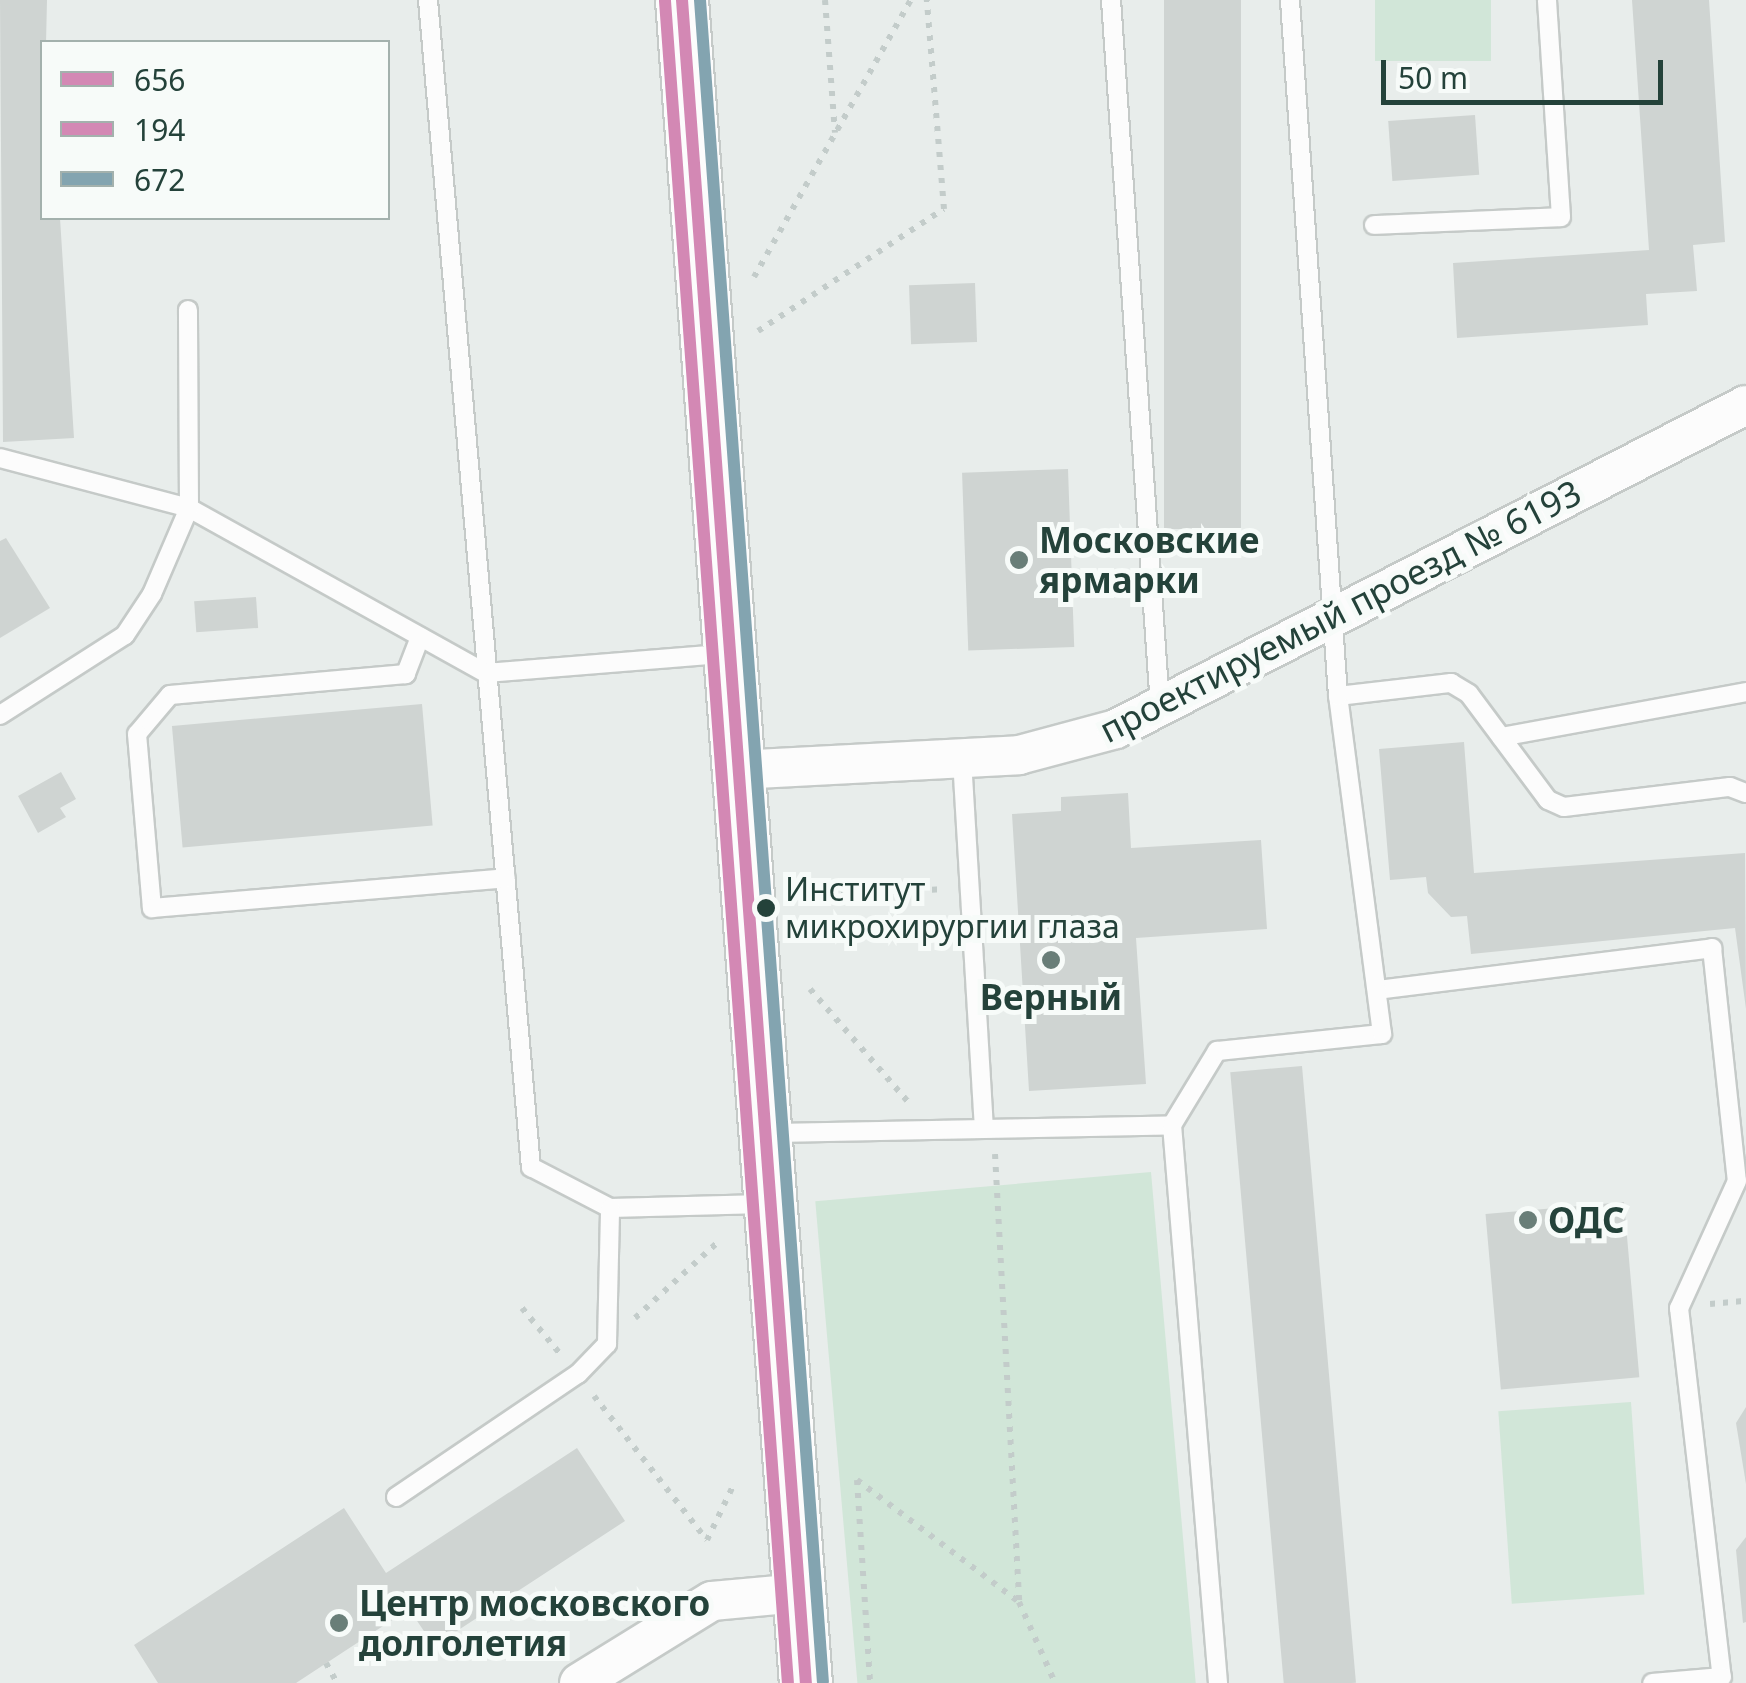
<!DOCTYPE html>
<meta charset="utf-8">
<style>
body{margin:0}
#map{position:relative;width:1746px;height:1683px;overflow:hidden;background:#e8edeb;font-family:"Noto Sans",sans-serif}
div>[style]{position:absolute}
.green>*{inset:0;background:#d1e6d8;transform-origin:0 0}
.building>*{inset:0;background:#cfd4d2;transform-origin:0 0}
.path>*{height:6px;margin-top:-3px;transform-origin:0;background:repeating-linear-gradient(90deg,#c3ccca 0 5px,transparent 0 13px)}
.roads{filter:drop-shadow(2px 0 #c5cac8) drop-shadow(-2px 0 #c5cac8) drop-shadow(0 2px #c5cac8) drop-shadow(0 -2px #c5cac8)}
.service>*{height:18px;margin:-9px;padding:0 9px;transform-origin:9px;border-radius:9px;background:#fcfcfc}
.minor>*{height:38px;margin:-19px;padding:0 19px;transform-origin:19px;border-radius:19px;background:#fcfcfc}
.secondary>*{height:52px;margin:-26px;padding:0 26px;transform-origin:26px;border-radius:26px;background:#fcfcfc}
.bus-1>*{height:12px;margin:-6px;padding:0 6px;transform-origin:6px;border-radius:6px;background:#d388b4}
.bus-2>*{height:12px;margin:-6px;padding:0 6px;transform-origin:6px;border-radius:6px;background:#d388b4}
.bus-3>*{height:12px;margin:-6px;padding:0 6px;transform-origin:6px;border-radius:6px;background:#83a4b0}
.dots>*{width:28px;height:28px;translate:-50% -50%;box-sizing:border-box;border:5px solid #f7fbf9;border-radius:50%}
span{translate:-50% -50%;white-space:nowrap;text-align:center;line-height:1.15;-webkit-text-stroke:10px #f7fbf9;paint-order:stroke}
.bus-label{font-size:32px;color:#24423a}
.left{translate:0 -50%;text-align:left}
.poi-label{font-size:35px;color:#24423a;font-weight:700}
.street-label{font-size:35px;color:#24423a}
.legend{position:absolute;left:40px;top:40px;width:350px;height:180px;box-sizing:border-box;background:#f7fbf9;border:2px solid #a3b1ad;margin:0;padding:12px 18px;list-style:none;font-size:30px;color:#24423a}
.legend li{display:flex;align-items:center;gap:20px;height:50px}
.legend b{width:50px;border:2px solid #a3b1ad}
.scale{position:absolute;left:1381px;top:60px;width:282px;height:45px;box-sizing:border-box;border:5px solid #24423a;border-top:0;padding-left:12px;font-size:30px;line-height:35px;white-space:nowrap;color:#24423a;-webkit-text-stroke:8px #f7fbf9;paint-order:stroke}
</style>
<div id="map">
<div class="green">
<i style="left:1375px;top:0;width:116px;height:61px"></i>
<i style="left:1151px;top:1172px;width:513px;height:337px;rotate:85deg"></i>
<i style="left:1631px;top:1402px;width:193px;height:133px;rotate:86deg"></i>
</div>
<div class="building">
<i style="clip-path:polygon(0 0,47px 0,42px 218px,60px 218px,74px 438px,3px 442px)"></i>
<i style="left:1164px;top:0;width:77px;height:529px"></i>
<i style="clip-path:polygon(1632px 0,1709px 0,1725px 242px,1693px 245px,1697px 291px,1646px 294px,1648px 325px,1457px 338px,1453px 263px,1649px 250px)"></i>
<i style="left:1475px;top:115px;width:60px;height:87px;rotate:86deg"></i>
<i style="left:975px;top:283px;width:59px;height:66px;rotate:88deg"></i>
<i style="left:1068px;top:469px;width:178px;height:106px;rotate:88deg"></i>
<i style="clip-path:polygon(6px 538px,50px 608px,0 638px,0 541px)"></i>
<i style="left:256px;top:597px;width:31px;height:62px;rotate:86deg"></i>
<i style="left:422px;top:704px;width:122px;height:251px;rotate:85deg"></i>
<i style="clip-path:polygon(1464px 742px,1474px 873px,1745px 853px,1746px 1009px,1735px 928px,1471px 954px,1467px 916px,1451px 917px,1428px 893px,1426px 877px,1390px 880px,1379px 749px)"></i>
<i style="clip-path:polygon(61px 772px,76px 799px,60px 808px,66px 817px,38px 833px,18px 796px)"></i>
<i style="clip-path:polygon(1128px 793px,1131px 848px,1261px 840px,1267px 929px,1136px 938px,1146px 1084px,1029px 1091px,1012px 814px,1061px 811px,1061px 797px)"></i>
<i style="left:1302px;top:1066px;width:619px;height:72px;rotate:85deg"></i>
<i style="left:1624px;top:1202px;width:176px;height:139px;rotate:85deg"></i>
<i style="clip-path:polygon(1746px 1407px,1746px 1484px,1736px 1423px)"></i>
<i style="clip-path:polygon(577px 1448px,625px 1521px,434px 1646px,409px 1609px,296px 1683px,158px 1683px,134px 1645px,344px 1508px,386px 1573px)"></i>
<i style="clip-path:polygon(1746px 1537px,1746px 1622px,1743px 1623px,1736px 1550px)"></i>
</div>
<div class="path">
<i style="left:825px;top:0;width:133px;rotate:85.7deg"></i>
<i style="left:754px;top:277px;width:318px;rotate:-60.5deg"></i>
<i style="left:758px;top:331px;width:222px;rotate:-33.3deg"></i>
<i style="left:944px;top:209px;width:210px;rotate:-94.7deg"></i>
<i style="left:802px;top:897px;width:143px;rotate:-3.2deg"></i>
<i style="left:810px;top:989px;width:154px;rotate:49deg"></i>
<i style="left:995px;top:1154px;width:449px;rotate:86.9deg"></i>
<i style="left:1710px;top:1304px;width:36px;rotate:-5deg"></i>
<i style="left:522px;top:1308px;width:61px;rotate:50.3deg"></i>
<i style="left:635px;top:1318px;width:114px;rotate:-42.5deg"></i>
<i style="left:594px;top:1396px;width:183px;rotate:51.9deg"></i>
<i style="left:707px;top:1540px;width:60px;rotate:-64.3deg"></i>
<i style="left:857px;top:1480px;width:203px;rotate:37deg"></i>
<i style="left:1019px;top:1602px;width:89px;rotate:66deg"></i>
<i style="left:857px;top:1480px;width:203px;rotate:86.3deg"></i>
<i style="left:326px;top:1663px;width:23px;rotate:61deg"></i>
</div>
<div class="roads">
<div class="service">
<i style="left:428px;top:0;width:1172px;rotate:84.96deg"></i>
<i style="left:531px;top:1167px;width:89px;rotate:27.4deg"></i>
<i style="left:610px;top:1208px;width:154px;rotate:-1.5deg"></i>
<i style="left:1111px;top:0;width:708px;rotate:86.03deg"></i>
<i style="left:1374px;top:225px;width:187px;rotate:-2.4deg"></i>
<i style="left:1561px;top:217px;width:217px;rotate:-93.7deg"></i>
<i style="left:0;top:458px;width:196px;rotate:14.8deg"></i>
<i style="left:189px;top:508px;width:340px;rotate:29.1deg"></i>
<i style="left:486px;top:673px;width:239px;rotate:-4.6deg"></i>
<i style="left:420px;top:637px;width:40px;rotate:111deg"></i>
<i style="left:406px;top:674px;width:237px;rotate:174.9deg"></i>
<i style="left:170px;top:695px;width:51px;rotate:130.2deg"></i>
<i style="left:137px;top:734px;width:175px;rotate:85.1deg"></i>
<i style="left:152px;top:908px;width:355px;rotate:-4.8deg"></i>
<i style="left:1338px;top:696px;width:114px;rotate:-6.6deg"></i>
<i style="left:1451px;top:683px;width:21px;rotate:31deg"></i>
<i style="left:1469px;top:694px;width:132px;rotate:53.3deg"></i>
<i style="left:1548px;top:800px;width:17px;rotate:24deg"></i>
<i style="left:1564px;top:807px;width:167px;rotate:-6.9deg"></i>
<i style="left:1730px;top:787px;width:17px;rotate:21deg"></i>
<i style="left:0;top:715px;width:148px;rotate:-32.6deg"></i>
<i style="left:125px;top:635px;width:49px;rotate:-56.6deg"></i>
<i style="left:152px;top:594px;width:94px;rotate:-66.7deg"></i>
<i style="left:189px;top:508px;width:198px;rotate:-90.3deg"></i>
<i style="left:1501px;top:737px;width:249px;rotate:-10.4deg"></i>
<i style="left:962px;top:759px;width:370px;rotate:86.6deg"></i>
<i style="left:1377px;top:990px;width:338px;rotate:-7.1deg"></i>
<i style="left:1712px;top:948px;width:234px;rotate:83.9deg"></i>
<i style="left:1737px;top:1181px;width:140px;rotate:114.5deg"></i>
<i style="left:1679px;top:1308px;width:371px;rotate:83.4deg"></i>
<i style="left:1722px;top:1677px;width:70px;rotate:175.1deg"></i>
<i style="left:771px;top:1133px;width:401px;rotate:-1.1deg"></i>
<i style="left:396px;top:1497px;width:220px;rotate:-34.1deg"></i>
<i style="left:578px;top:1374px;width:42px;rotate:-46deg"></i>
<i style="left:607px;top:1344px;width:136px;rotate:-88.7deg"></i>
<i style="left:1218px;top:1683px;width:560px;rotate:-94.71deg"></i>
<i style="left:1172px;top:1125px;width:87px;rotate:-58.7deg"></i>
<i style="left:1217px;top:1051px;width:166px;rotate:-5.9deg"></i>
<i style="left:1382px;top:1034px;width:341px;rotate:-97.4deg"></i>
<i style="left:1338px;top:696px;width:698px;rotate:-93.95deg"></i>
</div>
<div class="minor">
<i style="left:737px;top:770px;width:282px;rotate:-3deg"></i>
<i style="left:1019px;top:755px;width:100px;rotate:-15deg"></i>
<i style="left:1116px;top:729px;width:708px;rotate:-27.22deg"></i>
<i style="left:579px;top:1683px;width:156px;rotate:-31.7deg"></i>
<i style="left:712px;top:1601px;width:86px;rotate:-5.3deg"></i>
</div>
<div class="secondary">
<i style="left:682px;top:0;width:1688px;rotate:85.79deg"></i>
</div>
</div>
<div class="bus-1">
<i style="left:682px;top:0;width:1688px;rotate:85.79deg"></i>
</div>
<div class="bus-2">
<i style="left:665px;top:1px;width:1686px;rotate:85.82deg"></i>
</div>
<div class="bus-3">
<i style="left:700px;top:0;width:1686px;rotate:85.82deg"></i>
</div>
<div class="dots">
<i style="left:1019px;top:560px;background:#697e78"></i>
<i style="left:766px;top:908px;background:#24423a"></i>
<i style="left:1051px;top:960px;background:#697e78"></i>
<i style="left:1528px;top:1220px;background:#697e78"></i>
<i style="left:339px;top:1623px;background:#697e78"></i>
</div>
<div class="bus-label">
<span class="left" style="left:785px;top:908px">Институт<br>микрохирургии глаза</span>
</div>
<div class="poi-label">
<span class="left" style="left:1039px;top:560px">Московские<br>ярмарки</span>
<span style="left:1051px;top:997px">Верный</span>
<span class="left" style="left:1548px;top:1220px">ОДС</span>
<span class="left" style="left:359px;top:1623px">Центр московского<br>долголетия</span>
</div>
<div class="street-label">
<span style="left:1340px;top:611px;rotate:-27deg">проектируемый проезд № 6193</span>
</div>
<ul class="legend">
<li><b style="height:12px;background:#d388b4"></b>656</li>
<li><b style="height:12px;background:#d388b4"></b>194</li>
<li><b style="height:12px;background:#83a4b0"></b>672</li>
</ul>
<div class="scale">50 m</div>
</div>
